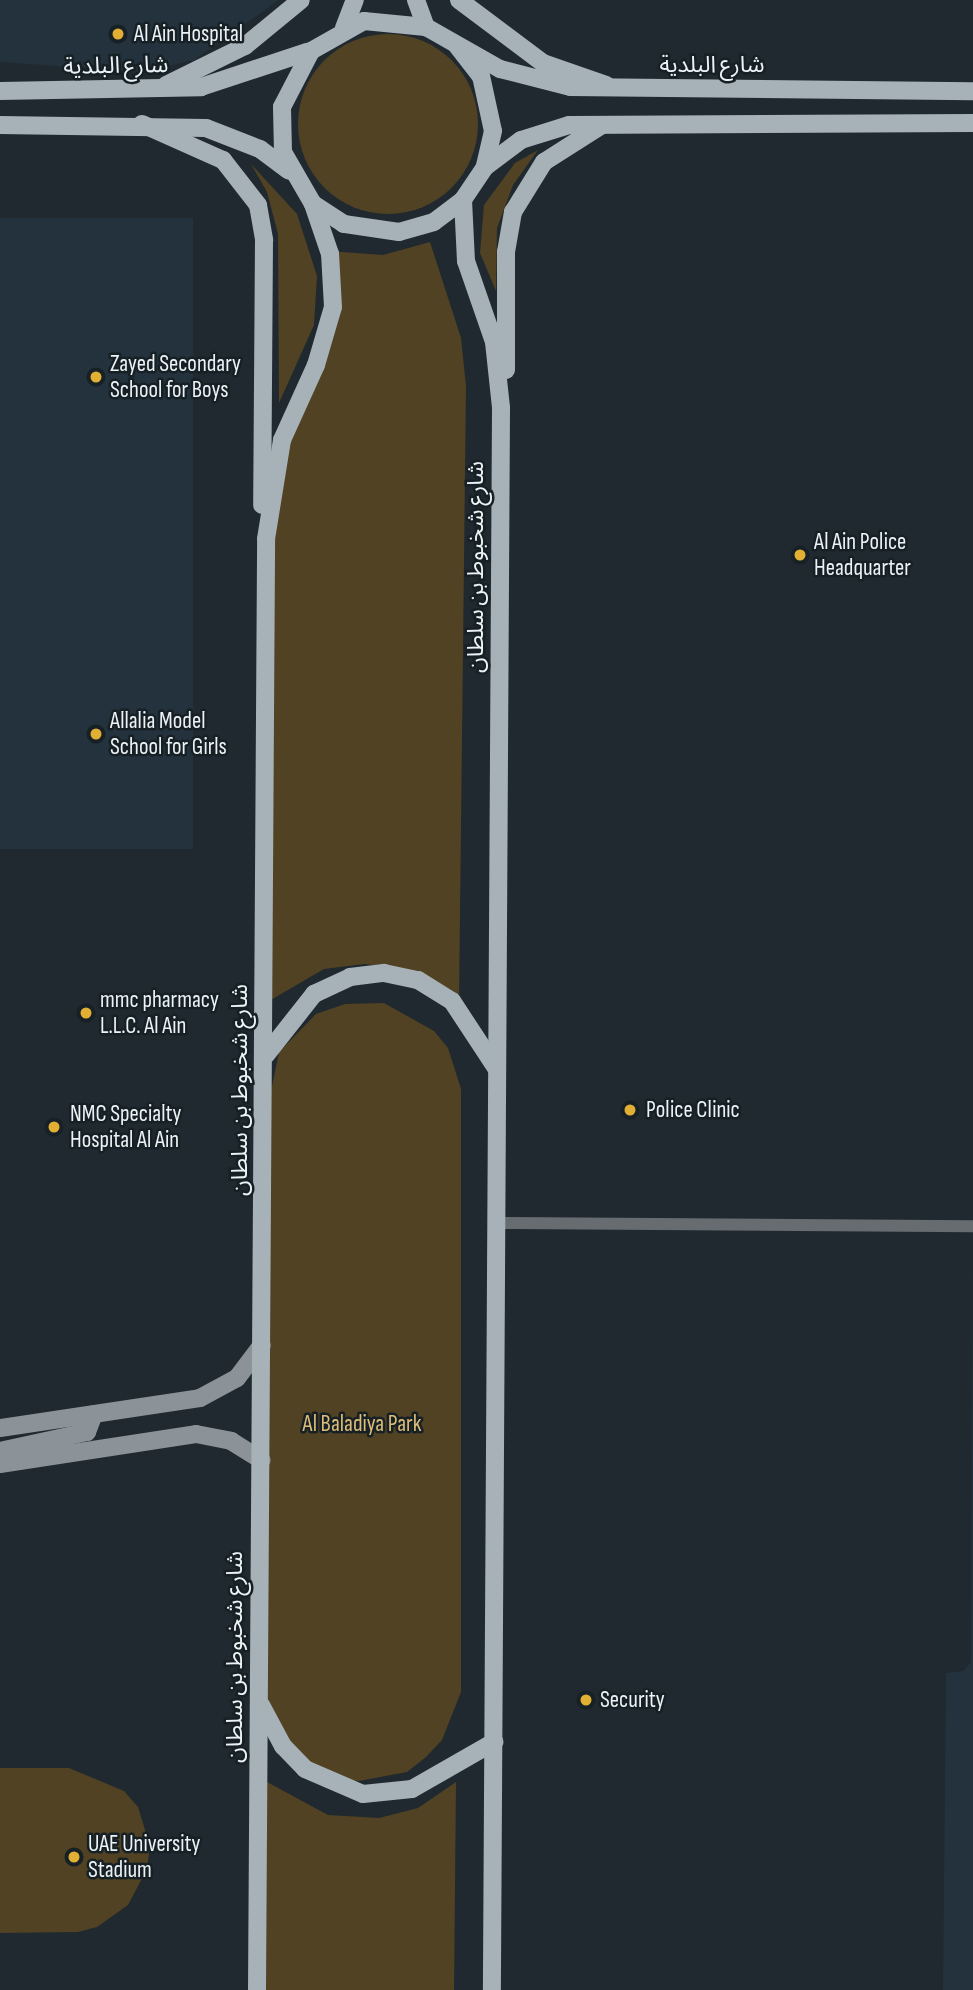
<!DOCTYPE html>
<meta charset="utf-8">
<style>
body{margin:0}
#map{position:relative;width:973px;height:1990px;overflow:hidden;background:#20292f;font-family:"Sofia Sans Condensed","Noto Sans Arabic",sans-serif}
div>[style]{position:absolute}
.built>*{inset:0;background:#23323c;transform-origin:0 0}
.green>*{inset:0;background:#504223}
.round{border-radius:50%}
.street>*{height:12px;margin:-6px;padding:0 6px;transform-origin:6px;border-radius:6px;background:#676c70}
.secondary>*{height:18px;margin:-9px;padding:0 9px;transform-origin:9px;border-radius:9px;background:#8b9398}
.primary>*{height:18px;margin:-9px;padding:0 9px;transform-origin:9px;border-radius:9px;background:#a7b1b8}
.dots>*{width:19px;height:19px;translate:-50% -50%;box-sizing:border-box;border:4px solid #162025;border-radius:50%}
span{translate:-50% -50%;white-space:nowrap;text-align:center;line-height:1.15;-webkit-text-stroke:5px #162025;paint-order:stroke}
.poi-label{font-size:23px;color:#ecf3f7}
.left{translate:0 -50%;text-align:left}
.street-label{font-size:23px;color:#ecf3f7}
.park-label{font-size:23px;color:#ddbd77}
</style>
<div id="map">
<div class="built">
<i style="clip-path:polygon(0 0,279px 0,194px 60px,141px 72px,0 62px)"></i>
<i style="left:0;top:218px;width:193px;height:631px"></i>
<i style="clip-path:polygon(973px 1243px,973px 1990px,943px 1990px,946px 1673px,964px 1671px,971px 1662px)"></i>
</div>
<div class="green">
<i class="round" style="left:298px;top:34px;width:180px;height:180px"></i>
<i style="clip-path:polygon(538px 150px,513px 185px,497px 228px,496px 291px,480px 253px,484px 205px,515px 163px)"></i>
<i style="clip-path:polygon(251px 164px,297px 214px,317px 276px,314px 325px,279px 403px,278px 234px,267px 192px)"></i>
<i style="clip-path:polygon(430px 242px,461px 338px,466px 386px,459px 1002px,389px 967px,364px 964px,324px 969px,269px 1001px,270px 547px,281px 449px,325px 346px,328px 251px,383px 255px)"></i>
<i style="clip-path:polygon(384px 1003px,434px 1031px,448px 1048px,461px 1089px,461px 1692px,442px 1740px,426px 1757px,407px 1772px,359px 1781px,336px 1780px,298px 1761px,264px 1699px,270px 1096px,279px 1052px,316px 1014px,345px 1004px)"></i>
<i style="clip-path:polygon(0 1768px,69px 1768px,124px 1791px,138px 1807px,150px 1846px,147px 1869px,128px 1905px,97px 1927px,78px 1932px,0 1933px)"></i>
<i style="clip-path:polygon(267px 1782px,328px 1815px,379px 1818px,418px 1808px,456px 1782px,454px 1990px,264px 1990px)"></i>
</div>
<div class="street">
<i style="left:497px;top:1223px;width:476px;rotate:0.4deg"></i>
</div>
<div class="secondary">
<i style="left:0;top:1428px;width:202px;rotate:-8.5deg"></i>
<i style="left:200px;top:1398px;width:42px;rotate:-28.4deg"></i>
<i style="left:237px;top:1378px;width:41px;rotate:-52.9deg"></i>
<i style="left:0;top:1451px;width:89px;rotate:-12.3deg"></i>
<i style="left:87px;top:1432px;width:19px;rotate:-69deg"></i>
<i style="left:0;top:1464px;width:198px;rotate:-8.7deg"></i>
<i style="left:196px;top:1434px;width:36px;rotate:11deg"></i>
<i style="left:231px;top:1441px;width:36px;rotate:32deg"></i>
</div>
<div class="primary">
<i style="left:416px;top:0;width:29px;rotate:70deg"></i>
<i style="left:459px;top:0;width:105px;rotate:36.9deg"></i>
<i style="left:543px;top:63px;width:67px;rotate:19.2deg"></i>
<i style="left:344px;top:28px;width:30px;rotate:-69deg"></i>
<i style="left:458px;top:47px;width:37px;rotate:52deg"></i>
<i style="left:481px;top:76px;width:56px;rotate:77.7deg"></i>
<i style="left:493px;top:131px;width:37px;rotate:103deg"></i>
<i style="left:485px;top:167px;width:40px;rotate:124deg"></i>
<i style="left:463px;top:200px;width:36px;rotate:143deg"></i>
<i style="left:434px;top:222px;width:36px;rotate:164deg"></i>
<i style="left:399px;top:232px;width:56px;rotate:-171.7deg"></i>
<i style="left:344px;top:224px;width:37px;rotate:-147deg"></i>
<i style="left:313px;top:204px;width:60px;rotate:-120deg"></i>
<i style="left:283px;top:152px;width:45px;rotate:-91.3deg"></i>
<i style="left:282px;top:107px;width:63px;rotate:-62.6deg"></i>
<i style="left:311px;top:51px;width:61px;rotate:-29.5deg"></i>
<i style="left:364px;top:21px;width:62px;rotate:5.5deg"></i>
<i style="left:426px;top:27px;width:85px;rotate:29.6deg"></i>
<i style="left:500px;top:69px;width:72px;rotate:14.4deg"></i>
<i style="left:570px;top:87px;width:403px;rotate:0.6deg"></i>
<i style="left:166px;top:85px;width:88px;rotate:-26.3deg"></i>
<i style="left:245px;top:46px;width:72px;rotate:-39.4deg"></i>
<i style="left:0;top:91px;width:201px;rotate:-1.1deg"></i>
<i style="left:201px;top:87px;width:112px;rotate:-18.3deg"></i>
<i style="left:142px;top:124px;width:89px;rotate:24deg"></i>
<i style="left:223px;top:160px;width:57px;rotate:52.1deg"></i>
<i style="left:258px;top:205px;width:36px;rotate:80deg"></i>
<i style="left:264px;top:240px;width:265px;rotate:90.4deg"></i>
<i style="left:0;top:125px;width:206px;rotate:0.8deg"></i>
<i style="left:206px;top:128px;width:58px;rotate:21.3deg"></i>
<i style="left:260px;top:149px;width:36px;rotate:37deg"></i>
<i style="left:485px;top:167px;width:45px;rotate:-36.9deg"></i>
<i style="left:521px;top:140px;width:50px;rotate:-17.4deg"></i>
<i style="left:569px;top:125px;width:404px;rotate:-0.3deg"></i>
<i style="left:463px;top:200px;width:61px;rotate:87.2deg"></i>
<i style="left:466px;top:261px;width:86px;rotate:70.9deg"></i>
<i style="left:494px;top:342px;width:66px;rotate:83.9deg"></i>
<i style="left:501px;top:408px;width:1582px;rotate:90.33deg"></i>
<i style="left:506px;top:370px;width:118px;rotate:-90deg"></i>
<i style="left:506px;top:252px;width:41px;rotate:-80.1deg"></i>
<i style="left:513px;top:212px;width:59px;rotate:-58.2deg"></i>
<i style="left:544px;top:162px;width:69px;rotate:-32.5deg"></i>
<i style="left:266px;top:1055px;width:78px;rotate:-51.8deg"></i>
<i style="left:314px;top:994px;width:40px;rotate:-25deg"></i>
<i style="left:350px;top:977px;width:34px;rotate:-7deg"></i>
<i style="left:384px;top:973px;width:35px;rotate:12deg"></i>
<i style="left:418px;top:980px;width:40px;rotate:32deg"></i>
<i style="left:452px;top:1001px;width:80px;rotate:56.7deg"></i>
<i style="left:261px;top:1705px;width:47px;rotate:61.8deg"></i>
<i style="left:283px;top:1746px;width:32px;rotate:46deg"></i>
<i style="left:305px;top:1769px;width:63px;rotate:23.3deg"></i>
<i style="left:363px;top:1794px;width:49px;rotate:-5.8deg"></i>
<i style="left:412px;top:1789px;width:95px;rotate:-29.8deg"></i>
<i style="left:257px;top:1990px;width:1451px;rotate:-89.64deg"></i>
<i style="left:266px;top:539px;width:100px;rotate:-80.8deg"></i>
<i style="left:282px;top:440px;width:82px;rotate:-65.6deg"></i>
<i style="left:316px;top:365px;width:60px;rotate:-73.7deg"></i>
<i style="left:333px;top:307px;width:53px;rotate:-93.2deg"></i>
<i style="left:330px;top:254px;width:53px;rotate:-108.8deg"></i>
</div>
<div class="dots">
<i style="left:118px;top:34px;background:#e1af34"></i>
<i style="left:96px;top:377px;background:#e1af34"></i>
<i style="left:800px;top:555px;background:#e1af34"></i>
<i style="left:96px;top:734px;background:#e1af34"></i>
<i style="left:86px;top:1013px;background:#e1af34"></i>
<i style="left:630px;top:1110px;background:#e1af34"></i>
<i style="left:54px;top:1127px;background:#e1af34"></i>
<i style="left:586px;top:1700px;background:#e1af34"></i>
<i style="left:74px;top:1857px;background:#e1af34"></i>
</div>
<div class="poi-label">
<span class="left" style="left:134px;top:34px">Al Ain Hospital</span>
<span class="left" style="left:110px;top:377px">Zayed Secondary<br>School for Boys</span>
<span class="left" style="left:814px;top:555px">Al Ain Police<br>Headquarter</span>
<span class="left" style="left:110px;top:734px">Allalia Model<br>School for Girls</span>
<span class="left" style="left:100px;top:1013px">mmc pharmacy<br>L.L.C. Al Ain</span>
<span class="left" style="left:646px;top:1110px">Police Clinic</span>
<span class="left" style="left:70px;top:1127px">NMC Specialty<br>Hospital Al Ain</span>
<span class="left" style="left:600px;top:1700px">Security</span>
<span class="left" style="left:88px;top:1857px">UAE University<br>Stadium</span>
</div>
<div class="street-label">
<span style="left:712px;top:65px">شارع البلدية</span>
<span style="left:116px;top:66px;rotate:-1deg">شارع البلدية</span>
<span style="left:476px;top:567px;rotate:-90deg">شارع شخبوط بن سلطان</span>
<span style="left:240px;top:1090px;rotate:-90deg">شارع شخبوط بن سلطان</span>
<span style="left:235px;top:1657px;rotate:-90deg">شارع شخبوط بن سلطان</span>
</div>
<div class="park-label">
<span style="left:362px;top:1424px">Al Baladiya Park</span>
</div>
</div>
